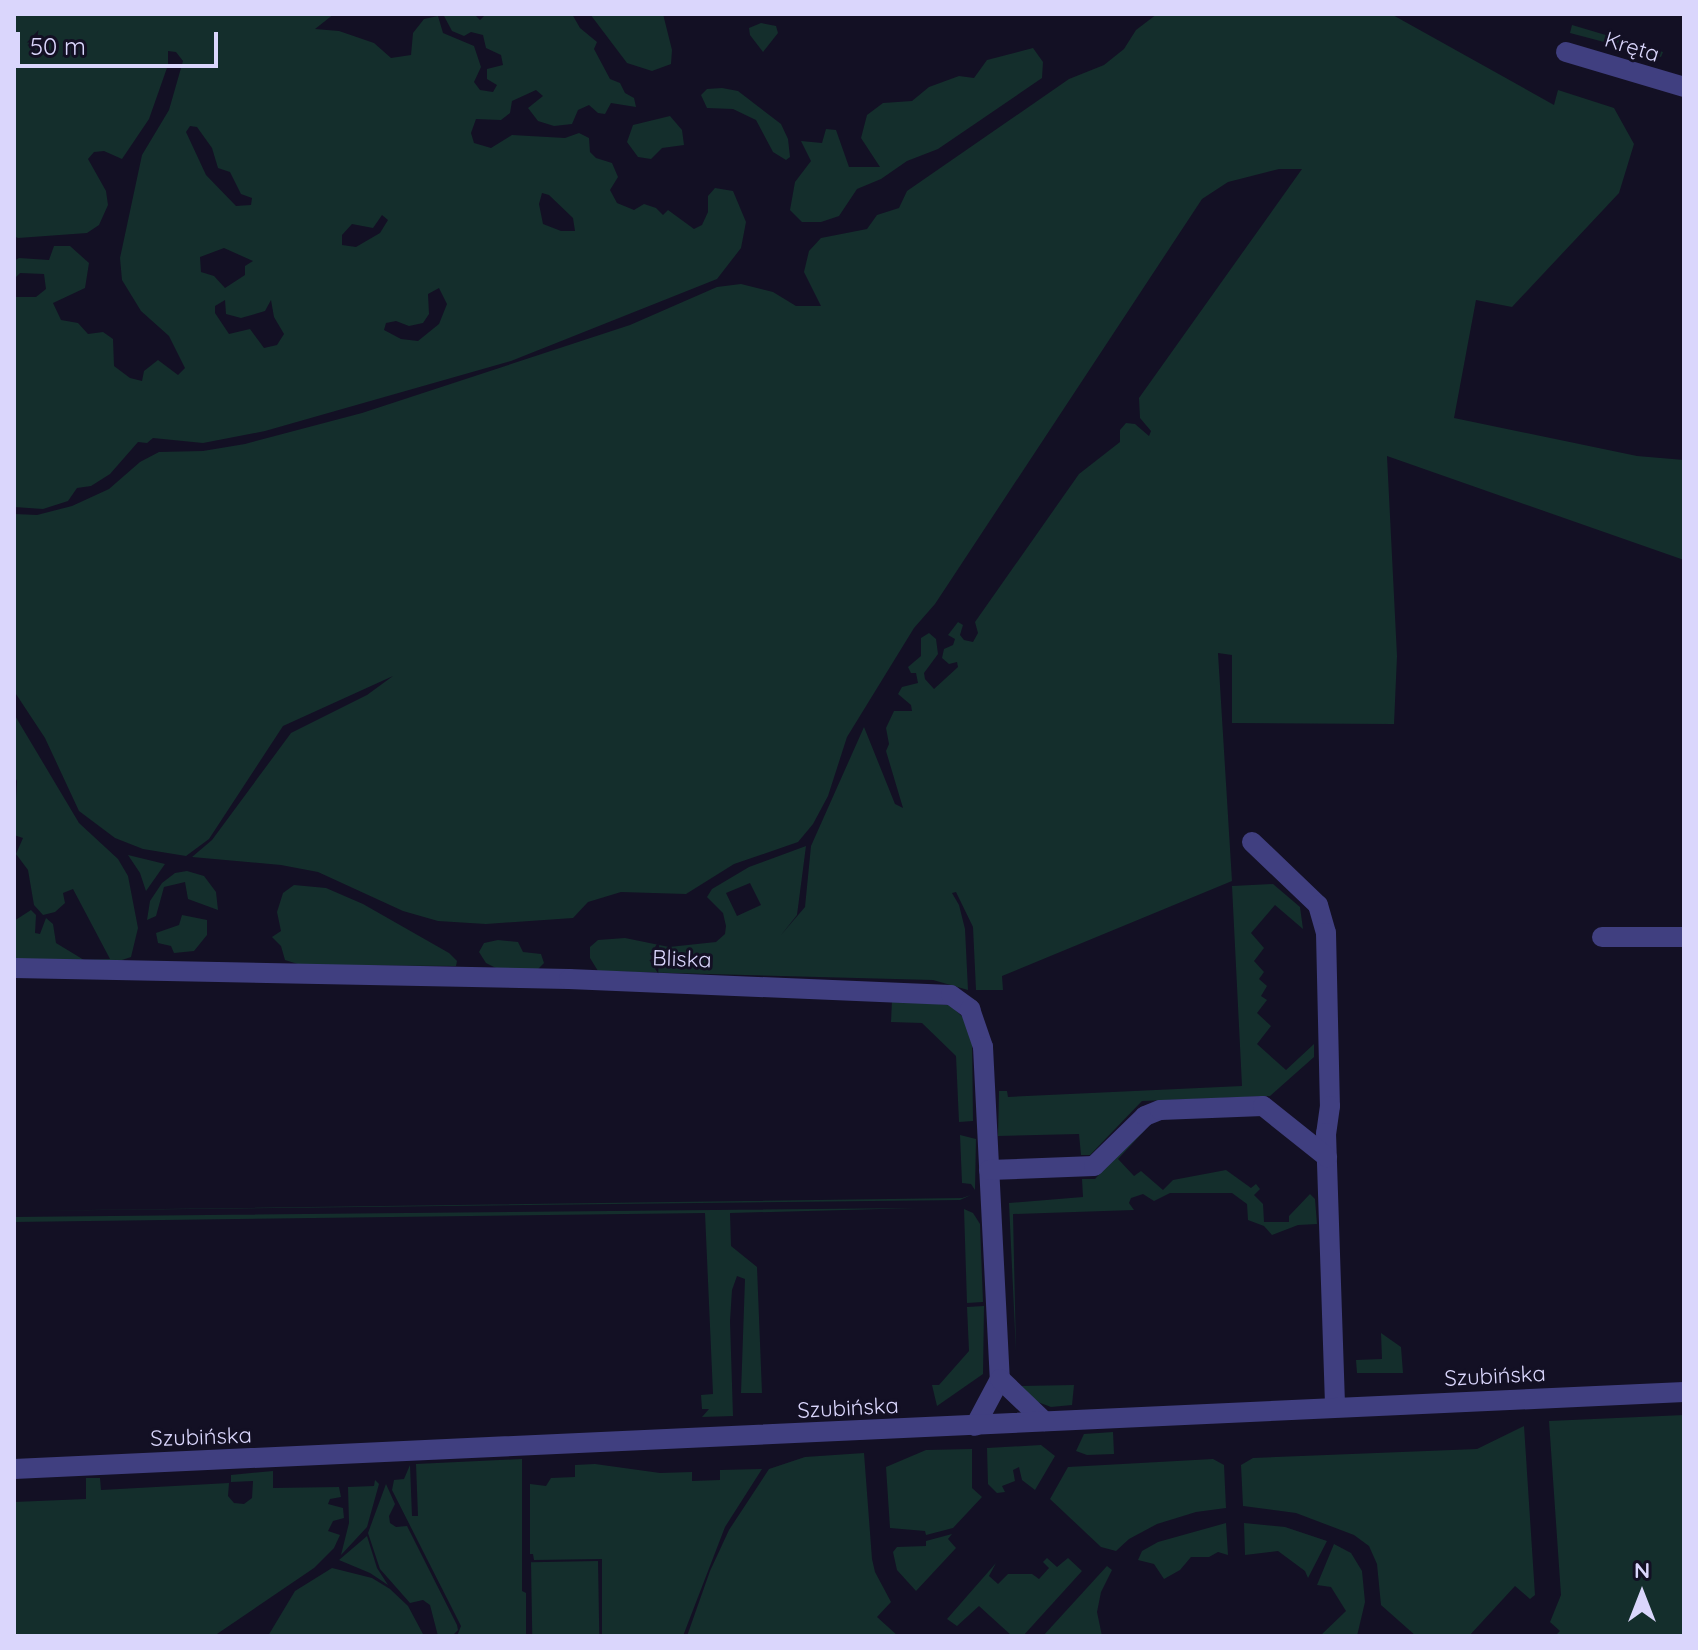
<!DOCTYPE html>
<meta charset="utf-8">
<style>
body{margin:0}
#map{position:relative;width:1698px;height:1650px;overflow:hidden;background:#131024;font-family:Quicksand,sans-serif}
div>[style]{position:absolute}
.green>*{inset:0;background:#142e2c;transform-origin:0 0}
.minor>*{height:20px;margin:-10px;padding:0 10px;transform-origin:10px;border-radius:10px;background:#403f80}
span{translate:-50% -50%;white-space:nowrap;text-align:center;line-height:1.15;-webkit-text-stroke:6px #131024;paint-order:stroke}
.street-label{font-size:22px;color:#dad6fc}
.frame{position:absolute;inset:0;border:16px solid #dad6fc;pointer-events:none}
.north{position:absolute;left:1602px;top:1554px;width:80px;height:80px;-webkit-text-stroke:6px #131024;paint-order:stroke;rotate:0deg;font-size:22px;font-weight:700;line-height:32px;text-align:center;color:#dad6fc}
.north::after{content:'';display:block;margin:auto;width:28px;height:36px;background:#dad6fc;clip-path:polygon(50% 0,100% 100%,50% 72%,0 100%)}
.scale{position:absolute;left:16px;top:32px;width:202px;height:36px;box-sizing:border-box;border:4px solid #dad6fc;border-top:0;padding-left:10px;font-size:24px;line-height:28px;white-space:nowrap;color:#dad6fc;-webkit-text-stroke:6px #131024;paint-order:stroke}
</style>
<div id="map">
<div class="green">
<i style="clip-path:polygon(evenodd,14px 14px,334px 14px,315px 29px,339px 31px,374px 43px,391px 58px,411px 55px,413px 33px,424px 19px,438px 16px,443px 33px,474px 46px,481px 67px,474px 82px,480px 90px,493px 92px,497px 85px,487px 79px,487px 69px,503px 65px,501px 55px,486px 48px,483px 35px,471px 32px,464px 36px,452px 31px,443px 14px,474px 14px,480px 20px,486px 14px,572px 14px,580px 28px,597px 42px,594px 49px,610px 79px,620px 83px,625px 93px,634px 98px,636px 107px,611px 103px,605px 114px,598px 113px,589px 105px,578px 110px,572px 124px,554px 126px,538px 121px,528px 108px,543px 96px,536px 90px,512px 101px,510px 113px,501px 120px,476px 119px,471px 133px,474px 143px,491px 148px,512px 135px,565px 138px,579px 133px,589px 138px,590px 152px,596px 158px,612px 163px,618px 177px,610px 190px,617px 203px,634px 210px,644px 204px,656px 208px,663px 215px,668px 210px,694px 229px,702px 225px,708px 212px,708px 196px,715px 188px,733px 191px,746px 222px,741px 248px,717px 279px,511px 361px,265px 431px,203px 443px,153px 438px,147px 443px,138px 442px,110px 474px,91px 486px,77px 488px,68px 501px,43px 509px,14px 507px,14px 297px,36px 297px,46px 289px,44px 274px,20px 273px,14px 279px,14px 261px,19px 258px,49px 260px,54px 246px,70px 246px,89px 263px,85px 288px,53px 303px,61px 320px,78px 323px,88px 334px,103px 332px,113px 339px,114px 366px,130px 378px,142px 381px,144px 371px,158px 360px,178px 375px,185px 368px,169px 336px,141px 311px,122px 280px,120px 258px,142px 155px,169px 110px,183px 61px,176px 52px,168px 51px,168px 65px,149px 119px,122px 159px,104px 151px,94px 152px,88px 159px,106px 191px,108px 205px,99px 225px,87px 233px,18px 238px,14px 236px,14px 14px,190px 126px,197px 127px,212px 148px,218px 168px,230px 172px,241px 194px,252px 198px,251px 205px,236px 206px,206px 175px,186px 132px,190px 126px,14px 14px,542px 193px,549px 195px,573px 218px,575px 231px,561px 231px,543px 224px,539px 204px,542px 193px,14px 14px,382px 215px,388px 220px,380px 233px,356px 247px,342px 245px,342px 235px,352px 224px,373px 228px,382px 215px,14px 14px,224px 248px,253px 261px,245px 266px,245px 275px,225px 288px,214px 276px,201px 272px,200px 257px,224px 248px,14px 14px,439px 288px,447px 304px,439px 324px,418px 341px,401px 339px,384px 330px,386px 323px,396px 321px,409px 326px,423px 323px,429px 314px,428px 294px,439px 288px,14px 14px,225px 300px,226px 314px,241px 318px,265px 311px,271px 300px,274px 317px,284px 334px,277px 345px,264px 348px,250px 329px,229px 334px,215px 313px,215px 306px,225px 300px)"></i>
<i style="clip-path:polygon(590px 14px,663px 14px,672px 50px,671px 64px,652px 71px,627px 63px)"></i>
<i style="clip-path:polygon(evenodd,1157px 14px,1391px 14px,1554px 105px,1558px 90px,1614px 108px,1634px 144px,1619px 193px,1512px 307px,1476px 300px,1454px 418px,1637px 456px,1684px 460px,1684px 560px,1387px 456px,1397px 656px,1394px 724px,1232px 723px,1232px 655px,1218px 653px,1232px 881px,1002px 976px,1003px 990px,976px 990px,973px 927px,956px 892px,952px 893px,959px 905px,965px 929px,968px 990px,933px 980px,598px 971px,590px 958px,590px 947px,598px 940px,625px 938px,669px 947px,716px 942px,725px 934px,726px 926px,723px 913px,707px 897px,712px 889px,749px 867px,806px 846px,797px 915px,781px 935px,805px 907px,811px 846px,864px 727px,895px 804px,903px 808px,886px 751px,889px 744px,886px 728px,894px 711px,912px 711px,911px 705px,898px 694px,902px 687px,918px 683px,916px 673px,911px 673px,908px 667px,921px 656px,921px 638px,929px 633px,936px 639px,938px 654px,924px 673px,925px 679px,934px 689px,958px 667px,957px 662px,949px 664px,942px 658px,944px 649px,953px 645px,955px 639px,948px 635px,958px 622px,963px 625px,960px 635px,964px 640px,973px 642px,978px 633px,975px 622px,1079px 474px,1120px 442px,1120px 430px,1126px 423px,1135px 424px,1149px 436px,1151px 431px,1140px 418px,1139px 398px,1302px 169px,1279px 169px,1228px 182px,1202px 199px,935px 604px,914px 628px,847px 737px,828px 796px,813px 824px,798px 842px,734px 864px,686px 894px,621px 892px,588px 902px,573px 918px,486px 924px,438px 921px,403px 911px,318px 872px,281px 865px,192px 857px,212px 840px,291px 733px,367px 695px,393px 676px,283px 726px,209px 839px,186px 856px,143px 849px,115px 838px,79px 811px,45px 738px,14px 691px,14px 514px,37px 515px,72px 506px,109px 489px,140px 462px,159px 452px,203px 451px,245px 444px,362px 413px,630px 325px,717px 287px,741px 284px,773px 292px,796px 306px,821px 306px,804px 272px,809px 251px,821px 238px,867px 229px,877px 215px,899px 208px,907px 191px,1069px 79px,1104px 65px,1124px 49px,1136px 30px,1157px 14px,750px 883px,761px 905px,737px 916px,726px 893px,750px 883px)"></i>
<i style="clip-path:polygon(761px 23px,776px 26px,778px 33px,763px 52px,750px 35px,749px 28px)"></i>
<i style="clip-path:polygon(1572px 25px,1663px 52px,1661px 57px,1570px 33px)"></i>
<i style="clip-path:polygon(1033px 48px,1043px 62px,1042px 78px,938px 149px,907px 161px,881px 179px,857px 189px,839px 216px,821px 222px,802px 222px,790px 210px,795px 182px,811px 161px,801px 141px,822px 143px,826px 129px,836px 130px,849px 167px,880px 167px,861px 138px,867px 115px,883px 103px,912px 101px,929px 87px,959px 76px,974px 78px,987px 60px)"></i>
<i style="clip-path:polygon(722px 88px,738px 91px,781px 124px,788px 139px,790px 157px,786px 160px,773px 152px,756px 120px,733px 109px,707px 108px,701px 95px,707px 89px)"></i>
<i style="clip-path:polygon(670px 116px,682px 130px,684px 145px,662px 148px,651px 159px,638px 157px,627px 142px,633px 125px)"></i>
<i style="clip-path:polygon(14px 714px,79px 823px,118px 859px,128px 876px,138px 928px,131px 957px,119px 961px,14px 959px,14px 921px,31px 910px,36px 915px,35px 933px,40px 934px,46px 918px,53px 924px,56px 943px,84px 960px,110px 959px,73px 889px,63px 893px,65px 903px,55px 912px,43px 915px,34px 905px,28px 870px,16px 854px,23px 838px,14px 835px,17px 781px,14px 775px)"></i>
<i style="clip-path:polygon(128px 855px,165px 864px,146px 891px,140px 873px)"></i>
<i style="clip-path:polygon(187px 871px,204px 876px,216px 892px,218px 910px,188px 899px,185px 882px,164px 887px,156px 916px,147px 920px,150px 901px,162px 883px,175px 873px)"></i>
<i style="clip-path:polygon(1273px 884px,1300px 907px,1303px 929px,1275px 905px,1251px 933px,1264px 948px,1254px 961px,1264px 972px,1259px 979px,1267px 986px,1261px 996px,1267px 1000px,1257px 1013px,1271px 1026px,1257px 1044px,1286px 1070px,1314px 1044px,1314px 1057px,1270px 1096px,1142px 1101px,1090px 1155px,1081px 1155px,1079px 1134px,998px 1136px,999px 1091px,1007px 1091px,1008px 1097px,1242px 1086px,1232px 886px)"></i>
<i style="clip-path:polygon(294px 885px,326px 888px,363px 904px,449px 953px,457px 961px,456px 966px,301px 965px,285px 960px,281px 946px,272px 937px,281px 931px,277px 912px,283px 893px)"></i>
<i style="clip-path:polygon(182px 915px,207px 920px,207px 935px,194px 951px,174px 953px,171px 946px,158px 943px,156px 933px,179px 925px)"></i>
<i style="clip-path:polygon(498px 940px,518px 942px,523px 952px,541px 954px,544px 963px,537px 970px,500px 970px,486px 963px,479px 952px,484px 943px)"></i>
<i style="clip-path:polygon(892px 1000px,950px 1005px,968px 1022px,972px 1036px,973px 1121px,959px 1122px,956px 1056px,922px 1023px,891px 1022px)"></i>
<i style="clip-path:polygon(1142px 1128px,1145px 1130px,1118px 1159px,1134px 1176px,1141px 1171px,1163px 1190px,1173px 1180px,1226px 1170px,1251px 1188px,1256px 1184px,1260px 1189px,1254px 1195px,1263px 1204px,1264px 1222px,1289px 1222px,1289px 1216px,1310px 1194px,1315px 1199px,1317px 1224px,1298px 1225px,1272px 1235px,1264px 1226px,1248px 1220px,1247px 1204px,1232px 1193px,1170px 1193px,1154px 1201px,1143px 1194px,1131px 1198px,1129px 1203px,1134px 1210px,1013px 1214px,1016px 1352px,1009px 1203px,1083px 1197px,1082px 1179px,1095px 1179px)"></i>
<i style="clip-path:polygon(960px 1135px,976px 1139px,975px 1190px,971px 1184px,962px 1183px)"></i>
<i style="clip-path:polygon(971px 1195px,960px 1200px,14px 1211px,962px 1198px)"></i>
<i style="clip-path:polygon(917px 1208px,730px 1213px,731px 1246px,757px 1267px,762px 1393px,741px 1393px,745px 1279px,737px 1276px,732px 1290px,730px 1321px,733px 1416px,702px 1417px,709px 1409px,702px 1409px,701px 1395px,713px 1394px,705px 1213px,14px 1222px,14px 1217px)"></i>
<i style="clip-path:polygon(964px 1209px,973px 1213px,980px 1224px,983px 1302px,967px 1303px)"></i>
<i style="clip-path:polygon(984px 1306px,983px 1374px,937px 1406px,932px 1385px,939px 1385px,969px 1351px,967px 1307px)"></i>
<i style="clip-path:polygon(1381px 1333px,1401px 1347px,1403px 1373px,1357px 1373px,1356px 1360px,1382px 1359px)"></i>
<i style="clip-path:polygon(1074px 1385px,1072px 1405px,1051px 1407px,1035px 1401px,1021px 1386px)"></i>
<i style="clip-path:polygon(1684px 1415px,1684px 1636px,1555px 1636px,1560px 1631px,1550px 1622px,1561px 1595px,1549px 1421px)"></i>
<i style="clip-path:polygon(1524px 1426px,1535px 1595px,1530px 1599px,1515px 1586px,1469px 1636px,1416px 1636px,1381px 1605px,1377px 1564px,1369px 1546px,1354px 1535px,1296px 1513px,1243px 1506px,1241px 1465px,1253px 1458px,1477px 1449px)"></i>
<i style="clip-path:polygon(1113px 1432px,1114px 1454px,1087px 1455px,1076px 1451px,1084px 1434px)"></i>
<i style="clip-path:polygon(1041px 1445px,1055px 1456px,1035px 1490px,1022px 1480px,1019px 1467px,1013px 1470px,1015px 1481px,1002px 1486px,1005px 1492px,997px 1493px,988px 1484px,987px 1448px)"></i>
<i style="clip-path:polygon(972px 1449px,972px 1488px,982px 1497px,953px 1528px,926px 1535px,925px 1531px,890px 1528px,886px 1467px,926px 1450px)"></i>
<i style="clip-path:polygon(864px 1453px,872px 1559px,875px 1572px,891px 1602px,877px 1617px,898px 1636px,687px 1636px,710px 1571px,729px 1530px,769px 1469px,805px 1457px)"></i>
<i style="clip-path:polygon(522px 1459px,522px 1591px,526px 1593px,526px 1636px,457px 1636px,461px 1626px,392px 1490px,394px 1480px,404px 1479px,410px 1465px,412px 1516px,418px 1516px,416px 1464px)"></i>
<i style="clip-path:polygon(1213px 1459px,1224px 1465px,1226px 1508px,1196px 1512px,1157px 1524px,1129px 1539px,1116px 1551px,1101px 1547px,1050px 1499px,1068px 1467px)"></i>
<i style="clip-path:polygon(595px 1464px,660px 1473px,692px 1472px,692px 1481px,720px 1480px,720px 1470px,762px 1469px,725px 1527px,683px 1636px,602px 1636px,602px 1559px,534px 1560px,533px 1554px,530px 1554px,530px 1484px,546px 1486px,551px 1478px,575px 1477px,575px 1465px)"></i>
<i style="clip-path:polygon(273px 1471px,273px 1488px,339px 1487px,341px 1497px,330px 1499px,328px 1504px,343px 1508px,344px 1518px,333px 1521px,328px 1531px,340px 1535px,334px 1548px,314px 1568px,214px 1636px,14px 1636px,14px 1502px,86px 1499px,86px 1478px,100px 1478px,101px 1490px,229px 1483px,228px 1496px,234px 1503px,244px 1504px,252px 1498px,253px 1481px,231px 1482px,231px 1475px)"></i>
<i style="clip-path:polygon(375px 1480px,379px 1484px,367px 1527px,341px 1555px,349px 1523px,348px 1487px,374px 1486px)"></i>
<i style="clip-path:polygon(386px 1484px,395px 1504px,389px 1516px,390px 1523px,396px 1527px,407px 1526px,457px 1625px,458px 1630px,452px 1636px,438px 1636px,430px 1605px,423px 1600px,410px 1603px,380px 1569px,368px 1533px)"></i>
<i style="clip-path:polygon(1226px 1523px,1228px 1555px,1218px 1552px,1209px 1557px,1191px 1557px,1180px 1570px,1164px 1579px,1154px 1564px,1138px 1560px,1142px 1551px,1158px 1542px)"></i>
<i style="clip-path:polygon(1244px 1523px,1285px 1527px,1327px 1541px,1308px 1578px,1305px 1571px,1278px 1551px,1245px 1555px)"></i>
<i style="clip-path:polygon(952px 1534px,948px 1539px,956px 1548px,916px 1591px,897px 1570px,893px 1552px,897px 1547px,926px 1546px,926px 1541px)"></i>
<i style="clip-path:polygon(367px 1536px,377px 1568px,388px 1585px,370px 1573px,339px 1560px)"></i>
<i style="clip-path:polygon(1334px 1544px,1351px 1553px,1362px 1571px,1365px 1602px,1357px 1636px,1320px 1636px,1346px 1611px,1331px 1587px,1317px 1585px)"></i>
<i style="clip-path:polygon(1047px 1558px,1057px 1567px,1068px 1558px,1082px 1571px,1023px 1636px,1012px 1636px,979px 1606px,957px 1626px,947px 1619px,996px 1563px,989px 1576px,998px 1584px,1008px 1574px,1032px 1574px,1039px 1579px,1049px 1568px,1043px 1562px)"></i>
<i style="left:598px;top:1561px;width:75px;height:67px;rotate:89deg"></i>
<i style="clip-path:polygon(1107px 1566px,1112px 1570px,1101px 1592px,1097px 1612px,1102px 1636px,1043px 1636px)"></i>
<i style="clip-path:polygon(332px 1568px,372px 1578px,390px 1589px,408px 1606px,424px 1636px,268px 1636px,295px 1591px)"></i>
</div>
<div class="minor">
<i style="left:1566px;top:52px;width:123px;rotate:16.5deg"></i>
<i style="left:1252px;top:842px;width:91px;rotate:43.7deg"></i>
<i style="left:1318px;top:905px;width:29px;rotate:74deg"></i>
<i style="left:1326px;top:933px;width:173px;rotate:88.7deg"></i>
<i style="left:1330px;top:1106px;width:27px;rotate:98deg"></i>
<i style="left:1326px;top:1133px;width:274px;rotate:88.1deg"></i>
<i style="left:1602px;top:937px;width:82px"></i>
<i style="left:14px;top:968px;width:555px;rotate:1.14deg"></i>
<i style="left:569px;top:979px;width:382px;rotate:2.4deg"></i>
<i style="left:951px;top:995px;width:24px;rotate:36deg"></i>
<i style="left:970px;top:1009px;width:40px;rotate:71.1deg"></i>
<i style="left:983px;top:1047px;width:332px;rotate:87.1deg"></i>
<i style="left:1000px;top:1379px;width:53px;rotate:118deg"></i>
<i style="left:989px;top:1170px;width:105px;rotate:-2.2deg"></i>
<i style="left:1094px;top:1166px;width:71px;rotate:-44.4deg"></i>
<i style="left:1145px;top:1116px;width:16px;rotate:-22deg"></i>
<i style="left:1160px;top:1110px;width:103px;rotate:-2.2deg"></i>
<i style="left:1263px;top:1106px;width:82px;rotate:38.6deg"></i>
<i style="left:1000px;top:1379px;width:61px;rotate:43.7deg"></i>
<i style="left:14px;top:1469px;width:1672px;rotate:-2.64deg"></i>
</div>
<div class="street-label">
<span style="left:1632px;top:47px;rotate:17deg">Kręta</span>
<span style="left:682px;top:959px;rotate:2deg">Bliska</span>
<span style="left:1495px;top:1376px;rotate:-3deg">Szubińska</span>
<span style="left:848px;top:1408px;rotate:-3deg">Szubińska</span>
<span style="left:201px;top:1437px;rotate:-2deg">Szubińska</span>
</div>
<div class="frame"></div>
<div class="north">N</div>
<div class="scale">50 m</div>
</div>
